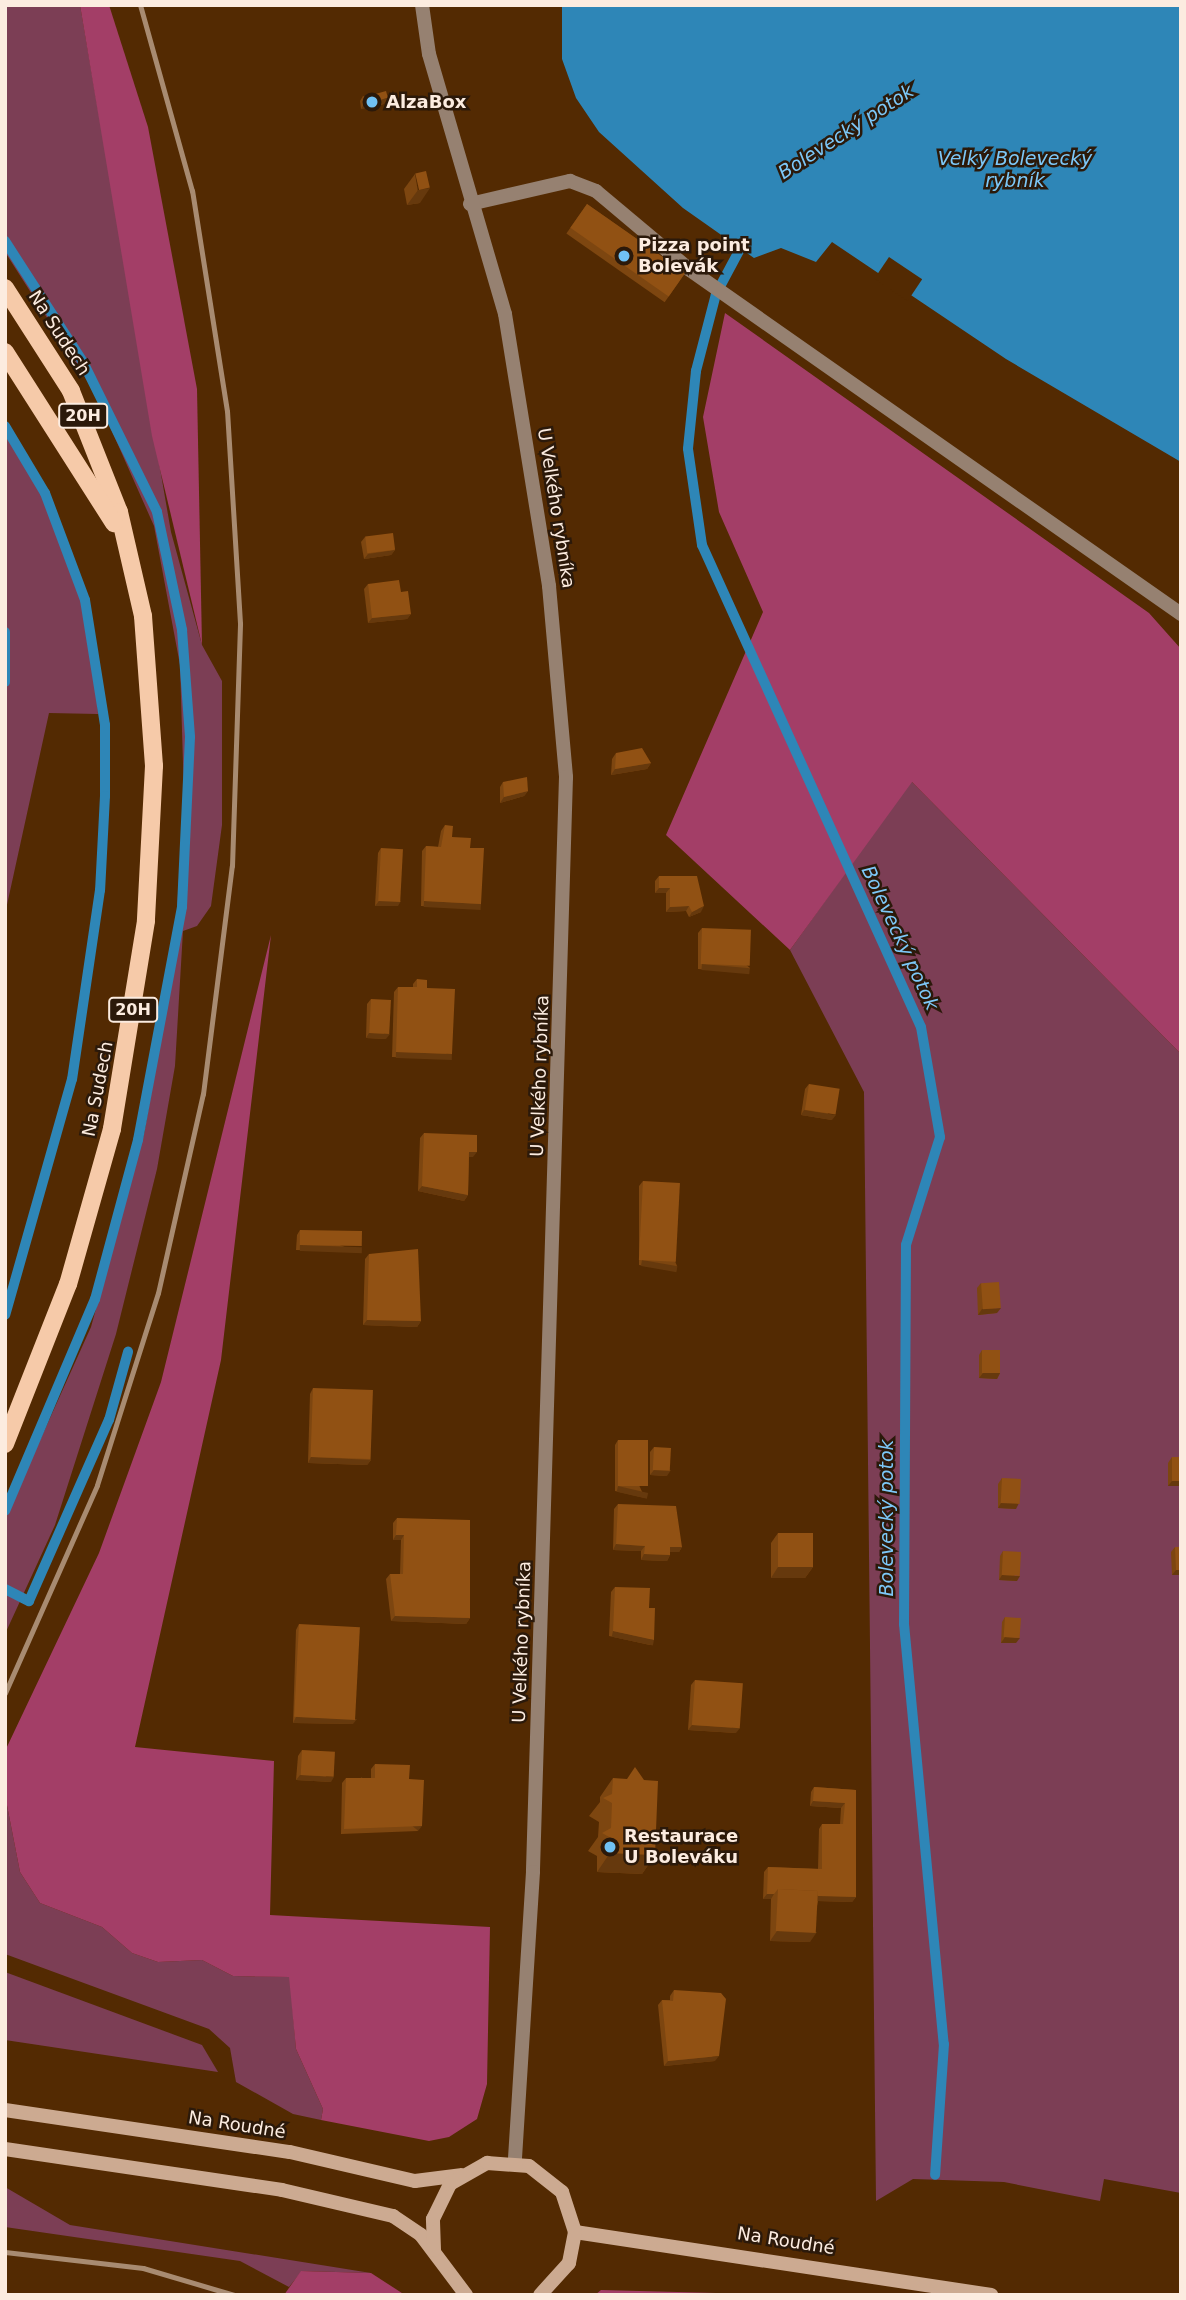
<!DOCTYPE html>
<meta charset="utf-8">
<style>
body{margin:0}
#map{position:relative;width:1186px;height:2300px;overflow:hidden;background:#532a02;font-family:"DejaVu Sans",sans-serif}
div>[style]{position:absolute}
.green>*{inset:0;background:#7c3e55}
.forest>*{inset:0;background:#a33e67}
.water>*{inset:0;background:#2e86b7}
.pier>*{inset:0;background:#532a02;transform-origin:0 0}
.stream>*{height:10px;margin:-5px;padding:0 5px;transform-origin:5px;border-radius:5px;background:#2e86b7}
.minor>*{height:14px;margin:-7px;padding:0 7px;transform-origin:7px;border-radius:7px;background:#968171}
.tertiary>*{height:14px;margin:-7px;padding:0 7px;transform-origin:7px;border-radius:7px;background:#968171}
.secondary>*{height:14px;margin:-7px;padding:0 7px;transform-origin:7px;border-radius:7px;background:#ccaa91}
.primary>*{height:18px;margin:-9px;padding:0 9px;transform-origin:9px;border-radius:9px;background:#f6caa9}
.rail>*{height:5px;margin:-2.5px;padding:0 2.5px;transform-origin:2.5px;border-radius:2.5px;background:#a88b71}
.wall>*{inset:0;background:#7d4610;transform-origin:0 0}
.shaded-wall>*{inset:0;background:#66390d;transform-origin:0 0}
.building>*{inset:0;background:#915113;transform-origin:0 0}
.dots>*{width:19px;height:19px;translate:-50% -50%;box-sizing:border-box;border:4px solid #2b190a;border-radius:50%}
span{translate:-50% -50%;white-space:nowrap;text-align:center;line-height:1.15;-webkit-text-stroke:5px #2b190a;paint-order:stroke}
.shield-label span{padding:2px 5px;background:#2b190a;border:2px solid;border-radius:5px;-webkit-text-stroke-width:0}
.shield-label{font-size:16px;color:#fcece0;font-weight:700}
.poi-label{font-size:18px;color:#fcece0;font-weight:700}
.left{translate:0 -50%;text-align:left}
.street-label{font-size:18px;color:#fcece0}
.water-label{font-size:19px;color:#7dc8f8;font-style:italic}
.frame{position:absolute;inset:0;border:7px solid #fcece0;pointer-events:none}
</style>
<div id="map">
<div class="green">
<i style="clip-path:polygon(5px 5px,80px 5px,171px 532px,202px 645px,222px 681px,222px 825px,211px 906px,197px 926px,183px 931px,175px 1066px,157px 1169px,116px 1334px,55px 1525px,5px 1634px,5px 1518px,91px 1327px,144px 1134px,181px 923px,177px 910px,184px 796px,180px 665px,154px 526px,95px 393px,5px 252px)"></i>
<i style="clip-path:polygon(5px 425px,72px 552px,95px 642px,98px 714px,49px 713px,5px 914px)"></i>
<i style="clip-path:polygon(911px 781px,1181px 1054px,1181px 2193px,1104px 2179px,1100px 2201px,1004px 2182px,913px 2179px,876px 2201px,864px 1092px,790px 950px)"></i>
<i style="clip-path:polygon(5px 1795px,20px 1872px,40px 1903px,102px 1927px,132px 1953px,158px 1962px,202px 1960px,233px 1976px,290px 1977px,296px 2049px,323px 2109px,321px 2120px,293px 2114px,236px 2082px,230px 2048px,209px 2029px,5px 1954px)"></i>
<i style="clip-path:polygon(5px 1972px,202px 2045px,218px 2072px,5px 2040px)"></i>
<i style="clip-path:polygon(5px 2187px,70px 2225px,371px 2273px,302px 2271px,289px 2287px,240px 2261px,5px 2227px)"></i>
</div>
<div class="forest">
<i style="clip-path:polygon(80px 5px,109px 5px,148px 127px,197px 389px,202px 645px,152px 436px)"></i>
<i style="clip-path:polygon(725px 313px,1149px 613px,1181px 649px,1181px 1054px,912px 782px,790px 950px,666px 835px,763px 612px,719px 512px,703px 417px)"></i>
<i style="clip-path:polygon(271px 935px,221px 1360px,135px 1747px,274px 1761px,270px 1915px,490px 1927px,487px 2084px,477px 2119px,449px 2137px,429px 2141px,321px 2120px,323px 2109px,296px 2049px,289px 1977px,233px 1976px,202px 1960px,158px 1962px,132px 1953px,102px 1927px,40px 1903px,20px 1872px,5px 1795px,5px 1751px,99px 1553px,161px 1382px)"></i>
<i style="clip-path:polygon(301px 2271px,371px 2273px,405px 2295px,284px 2295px)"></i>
<i style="clip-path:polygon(601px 2290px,795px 2295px,595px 2295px)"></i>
</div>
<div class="water">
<i style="clip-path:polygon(562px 5px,1181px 5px,1181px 462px,1006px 359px,832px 242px,816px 262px,781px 248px,754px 258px,683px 208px,599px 132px,576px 98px,562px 59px)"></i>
</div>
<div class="pier">
<i style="left:889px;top:257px;width:40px;height:26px;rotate:34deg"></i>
</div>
<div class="stream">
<i style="left:747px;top:236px;width:66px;rotate:118.1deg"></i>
<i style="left:716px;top:294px;width:80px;rotate:104.6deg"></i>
<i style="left:696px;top:371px;width:78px;rotate:95.9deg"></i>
<i style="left:688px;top:449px;width:97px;rotate:81.7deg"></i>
<i style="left:702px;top:545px;width:529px;rotate:65.57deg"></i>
<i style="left:921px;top:1027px;width:112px;rotate:80.2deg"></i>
<i style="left:940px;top:1137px;width:113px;rotate:107.5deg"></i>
<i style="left:906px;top:1245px;width:379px;rotate:90.3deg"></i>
<i style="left:904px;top:1624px;width:422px;rotate:84.6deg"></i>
<i style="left:944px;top:2044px;width:131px;rotate:93.9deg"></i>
<i style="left:5px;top:241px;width:144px;rotate:57.2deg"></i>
<i style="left:83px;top:362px;width:167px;rotate:63.7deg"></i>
<i style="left:157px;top:512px;width:121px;rotate:78deg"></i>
<i style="left:182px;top:630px;width:107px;rotate:85.7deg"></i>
<i style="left:190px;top:737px;width:170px;rotate:92.7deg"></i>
<i style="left:182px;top:907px;width:237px;rotate:100.7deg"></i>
<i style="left:138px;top:1140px;width:165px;rotate:105.1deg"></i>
<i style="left:95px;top:1299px;width:230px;rotate:113deg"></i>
<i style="left:5px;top:426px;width:78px;rotate:59.2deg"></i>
<i style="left:45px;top:493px;width:114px;rotate:69.5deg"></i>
<i style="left:85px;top:600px;width:127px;rotate:80.9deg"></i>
<i style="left:105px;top:725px;width:71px;rotate:90deg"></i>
<i style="left:105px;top:796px;width:94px;rotate:93deg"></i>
<i style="left:100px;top:890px;width:191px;rotate:98.4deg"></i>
<i style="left:72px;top:1079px;width:245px;rotate:105.8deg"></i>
<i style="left:5px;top:632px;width:50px;rotate:90deg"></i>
<i style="left:5px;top:1589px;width:27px;rotate:27deg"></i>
<i style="left:29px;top:1601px;width:198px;rotate:-66.2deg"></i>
<i style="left:109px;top:1420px;width:71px;rotate:-74.4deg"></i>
</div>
<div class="minor">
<i style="left:470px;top:204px;width:103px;rotate:-13deg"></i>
<i style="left:570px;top:181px;width:28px;rotate:21deg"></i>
<i style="left:596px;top:191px;width:123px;rotate:40deg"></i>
<i style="left:690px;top:270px;width:600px;rotate:35.02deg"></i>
</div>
<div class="tertiary">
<i style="left:422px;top:5px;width:49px;rotate:81.9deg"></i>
<i style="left:429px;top:54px;width:271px;rotate:73.7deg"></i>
<i style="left:505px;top:314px;width:276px;rotate:80.8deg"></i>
<i style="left:549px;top:586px;width:192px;rotate:84.9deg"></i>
<i style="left:566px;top:777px;width:1095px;rotate:91.73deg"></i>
<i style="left:533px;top:1872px;width:291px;rotate:93.6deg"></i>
</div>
<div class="secondary">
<i style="left:5px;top:2110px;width:288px;rotate:8.4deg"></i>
<i style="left:290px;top:2152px;width:128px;rotate:13.1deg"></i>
<i style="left:415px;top:2181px;width:46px;rotate:-7.4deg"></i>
<i style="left:5px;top:2149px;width:280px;rotate:8.4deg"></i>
<i style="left:282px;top:2190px;width:114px;rotate:13.2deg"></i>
<i style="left:393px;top:2216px;width:34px;rotate:34deg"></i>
<i style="left:421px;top:2235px;width:75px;rotate:53.1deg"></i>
<i style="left:575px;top:2232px;width:421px;rotate:8.6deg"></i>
<i style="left:434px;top:2250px;width:31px;rotate:-92deg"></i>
<i style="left:433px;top:2219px;width:39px;rotate:-64deg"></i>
<i style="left:450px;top:2184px;width:43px;rotate:-29.6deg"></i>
<i style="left:487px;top:2163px;width:42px;rotate:4.1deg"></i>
<i style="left:529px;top:2166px;width:42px;rotate:38.2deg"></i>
<i style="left:562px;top:2192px;width:42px;rotate:72deg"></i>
<i style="left:575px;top:2232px;width:32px;rotate:101deg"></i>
<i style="left:569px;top:2263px;width:43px;rotate:132.2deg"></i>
</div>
<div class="primary">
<i style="left:5px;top:288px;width:122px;rotate:57.3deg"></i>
<i style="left:71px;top:391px;width:130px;rotate:68.4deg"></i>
<i style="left:119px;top:512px;width:107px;rotate:77deg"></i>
<i style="left:143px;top:616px;width:150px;rotate:85.8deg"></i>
<i style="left:154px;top:766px;width:155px;rotate:93deg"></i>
<i style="left:146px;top:921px;width:211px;rotate:99.3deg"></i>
<i style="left:112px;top:1129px;width:161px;rotate:105.8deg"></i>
<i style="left:68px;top:1284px;width:172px;rotate:111.5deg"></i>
<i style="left:5px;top:352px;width:203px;rotate:57.5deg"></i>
</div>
<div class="rail">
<i style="left:5px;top:1693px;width:227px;rotate:-66.1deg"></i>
<i style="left:97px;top:1485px;width:201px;rotate:-72.4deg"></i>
<i style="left:158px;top:1293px;width:204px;rotate:-77.3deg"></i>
<i style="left:203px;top:1094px;width:230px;rotate:-82.8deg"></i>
<i style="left:232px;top:866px;width:243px;rotate:-88.1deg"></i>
<i style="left:240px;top:623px;width:212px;rotate:-93.5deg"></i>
<i style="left:227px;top:411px;width:223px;rotate:-99deg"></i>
<i style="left:192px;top:191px;width:193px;rotate:-105.6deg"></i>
<i style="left:5px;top:2252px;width:139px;rotate:6.6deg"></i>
<i style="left:143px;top:2268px;width:95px;rotate:16.5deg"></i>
</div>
<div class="wall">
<i style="clip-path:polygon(363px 96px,384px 104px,361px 109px,360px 101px)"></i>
<i style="clip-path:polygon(415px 174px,420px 203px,407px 205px,404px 189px)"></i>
<i style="left:587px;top:204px;width:120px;height:36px;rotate:35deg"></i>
<i style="clip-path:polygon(365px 537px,395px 550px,391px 555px,364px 559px,361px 542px)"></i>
<i style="clip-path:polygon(368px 584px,401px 592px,411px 614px,407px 619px,368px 623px,364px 589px)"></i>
<i style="clip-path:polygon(616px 753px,651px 763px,647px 769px,611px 775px,612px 759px)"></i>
<i style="clip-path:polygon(503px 782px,528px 791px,524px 796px,500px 803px,500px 787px)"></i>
<i style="clip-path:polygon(445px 825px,452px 837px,470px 848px,481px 904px,478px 909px,421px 906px,422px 851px,426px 846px,438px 847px,441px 831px)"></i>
<i style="clip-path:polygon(381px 848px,398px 906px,375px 906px,378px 853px)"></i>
<i style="clip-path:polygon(659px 876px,701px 912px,689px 917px,686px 911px,666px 912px,666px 893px,655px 893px,655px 881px)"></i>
<i style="clip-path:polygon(702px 928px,750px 968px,747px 973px,698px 969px,698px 933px)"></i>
<i style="clip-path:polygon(417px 979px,427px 988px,448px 1059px,392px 1057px,394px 992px,398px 987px,413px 987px,413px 984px)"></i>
<i style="clip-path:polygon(371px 999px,386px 1039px,366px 1038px,367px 1004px)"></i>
<i style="clip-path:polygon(809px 1084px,832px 1120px,801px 1115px,805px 1089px)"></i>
<i style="clip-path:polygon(424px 1133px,473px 1157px,469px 1157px,468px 1195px,464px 1201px,418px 1191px,420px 1138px)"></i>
<i style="clip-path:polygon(643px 1181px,677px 1266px,674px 1271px,639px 1265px,639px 1186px)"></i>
<i style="clip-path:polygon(300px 1230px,358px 1252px,296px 1250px,297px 1235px)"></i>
<i style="clip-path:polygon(369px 1254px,421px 1321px,417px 1327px,363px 1325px,365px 1259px)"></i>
<i style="clip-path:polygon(981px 1283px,997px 1313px,978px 1315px,977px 1288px)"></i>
<i style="clip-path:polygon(982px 1350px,1000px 1373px,997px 1379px,979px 1378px,979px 1355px)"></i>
<i style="clip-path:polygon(313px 1388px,371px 1460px,367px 1465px,308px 1463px,310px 1394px)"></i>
<i style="clip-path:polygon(618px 1440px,645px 1498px,615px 1491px,615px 1445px)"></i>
<i style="clip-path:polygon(654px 1447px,667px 1476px,650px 1475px,650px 1452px)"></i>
<i style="clip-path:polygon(1172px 1457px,1181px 1457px,1181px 1486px,1168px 1486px,1168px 1463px)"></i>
<i style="clip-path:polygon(1002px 1478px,1016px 1509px,998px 1508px,998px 1484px)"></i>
<i style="clip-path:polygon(618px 1504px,682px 1547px,679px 1552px,670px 1552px,670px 1555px,667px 1561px,641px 1560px,641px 1551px,613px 1550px,614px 1509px)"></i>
<i style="clip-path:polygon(397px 1518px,470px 1618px,466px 1624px,391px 1621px,386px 1579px,390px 1574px,400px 1574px,401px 1540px,393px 1540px,393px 1523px)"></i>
<i style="clip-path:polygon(778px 1533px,813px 1567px,805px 1578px,771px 1578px,771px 1543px)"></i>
<i style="clip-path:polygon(1175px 1547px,1181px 1547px,1181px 1575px,1172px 1575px,1171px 1552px)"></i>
<i style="clip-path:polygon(1003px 1551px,1017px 1581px,999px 1580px,1000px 1556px)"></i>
<i style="clip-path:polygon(615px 1587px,649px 1608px,650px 1645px,609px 1636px,611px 1592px)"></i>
<i style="clip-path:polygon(1005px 1617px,1016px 1643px,1001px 1643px,1002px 1622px)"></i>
<i style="clip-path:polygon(299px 1624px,353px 1724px,293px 1723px,296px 1630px)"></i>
<i style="clip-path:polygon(695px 1680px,736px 1733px,688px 1730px,691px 1685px)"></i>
<i style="clip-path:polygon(302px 1750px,331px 1782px,296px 1780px,298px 1756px)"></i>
<i style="clip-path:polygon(375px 1764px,409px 1779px,418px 1831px,341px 1834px,342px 1783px,346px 1778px,371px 1778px,371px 1769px)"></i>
<i style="clip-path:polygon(613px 1778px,655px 1855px,642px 1874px,597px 1872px,597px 1856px,588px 1851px,598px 1837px,599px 1822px,589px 1816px,600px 1802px,600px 1797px)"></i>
<i style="clip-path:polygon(814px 1787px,856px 1790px,856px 1897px,852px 1902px,818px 1901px,810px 1942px,770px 1941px,771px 1899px,763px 1899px,764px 1872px,768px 1867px,818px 1869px,819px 1829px,822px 1824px,840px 1824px,841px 1808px,810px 1806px,811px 1792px)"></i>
<i style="clip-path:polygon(674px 1990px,715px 2061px,664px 2066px,658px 2005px,662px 2000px,670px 2000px,670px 1996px)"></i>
</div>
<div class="shaded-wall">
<i style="clip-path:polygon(388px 98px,384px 104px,361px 109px,365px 103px)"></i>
<i style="clip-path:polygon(430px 188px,420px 203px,407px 205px,418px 190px)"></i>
<i style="clip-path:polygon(395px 550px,391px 555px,364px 559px,368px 554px)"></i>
<i style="clip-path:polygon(411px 614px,407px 619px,368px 623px,372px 618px)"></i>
<i style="clip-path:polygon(651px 763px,647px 769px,611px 775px,615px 769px)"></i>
<i style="clip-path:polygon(528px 791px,524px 796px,500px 803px,504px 797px)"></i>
<i style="clip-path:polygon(659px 888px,670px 888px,666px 893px,655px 893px)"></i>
<i style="clip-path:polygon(379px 901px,401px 901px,398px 906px,375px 906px)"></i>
<i style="left:424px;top:901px;width:57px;height:6px;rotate:3deg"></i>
<i style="clip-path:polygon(689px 906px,686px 911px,666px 912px,670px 907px)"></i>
<i style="clip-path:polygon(704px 906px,701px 912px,689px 917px,692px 912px)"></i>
<i style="left:702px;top:964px;width:48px;height:6px;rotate:5deg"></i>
<i style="clip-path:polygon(369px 1033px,390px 1034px,386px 1039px,366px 1038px)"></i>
<i style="left:396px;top:1052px;width:56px;height:6px;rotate:2deg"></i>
<i style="clip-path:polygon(804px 1110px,836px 1115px,832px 1120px,801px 1115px)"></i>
<i style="clip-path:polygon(469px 1152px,477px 1152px,473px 1157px,466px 1157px)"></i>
<i style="clip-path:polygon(422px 1186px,468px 1195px,464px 1201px,418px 1191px)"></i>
<i style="left:300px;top:1245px;width:62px;height:6px;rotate:2deg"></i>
<i style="left:642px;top:1260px;width:36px;height:6px;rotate:10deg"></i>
<i style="clip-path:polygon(1001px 1308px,997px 1313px,978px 1315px,982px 1309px)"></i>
<i style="clip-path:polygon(367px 1320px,421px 1321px,417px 1327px,363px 1325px)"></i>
<i style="clip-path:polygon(983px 1373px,1000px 1373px,997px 1379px,979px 1378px)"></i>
<i style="clip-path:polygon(311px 1457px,371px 1460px,367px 1465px,308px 1463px)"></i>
<i style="clip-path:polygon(654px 1470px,671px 1470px,667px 1476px,650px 1475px)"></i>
<i style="clip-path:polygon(1181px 1480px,1181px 1486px,1168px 1486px,1172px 1481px)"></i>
<i style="left:618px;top:1486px;width:31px;height:6px;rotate:13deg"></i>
<i style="clip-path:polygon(1001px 1503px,1019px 1503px,1016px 1509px,998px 1508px)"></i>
<i style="clip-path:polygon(396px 1535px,404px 1535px,401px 1540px,393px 1540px)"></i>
<i style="clip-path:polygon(616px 1544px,645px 1546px,641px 1551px,613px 1550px)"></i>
<i style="clip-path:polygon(670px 1547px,682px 1547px,679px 1552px,667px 1552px)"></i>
<i style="clip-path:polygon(644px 1554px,670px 1555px,667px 1561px,641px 1560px)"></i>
<i style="clip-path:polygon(778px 1567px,813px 1567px,805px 1578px,771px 1578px)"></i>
<i style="clip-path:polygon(1176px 1570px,1181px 1570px,1181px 1575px,1172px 1575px)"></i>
<i style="clip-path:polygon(1002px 1575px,1020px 1576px,1017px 1581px,999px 1580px)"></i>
<i style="clip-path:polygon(395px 1616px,470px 1618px,466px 1624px,391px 1621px)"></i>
<i style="left:613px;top:1631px;width:42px;height:6px;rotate:12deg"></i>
<i style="clip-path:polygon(1005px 1637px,1020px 1638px,1016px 1643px,1001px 1643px)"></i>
<i style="clip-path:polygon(296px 1717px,357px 1719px,353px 1724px,293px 1723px)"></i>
<i style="clip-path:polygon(692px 1725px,740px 1728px,736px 1733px,688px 1730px)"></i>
<i style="clip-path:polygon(300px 1775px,334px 1777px,331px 1782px,296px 1780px)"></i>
<i style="clip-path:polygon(813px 1801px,845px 1803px,841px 1808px,810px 1806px)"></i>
<i style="left:422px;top:1826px;width:6px;height:78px;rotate:129deg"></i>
<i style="clip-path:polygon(610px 1853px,655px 1855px,642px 1874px,597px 1872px)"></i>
<i style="clip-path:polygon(767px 1894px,774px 1894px,771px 1899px,763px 1899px)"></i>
<i style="clip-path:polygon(778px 1894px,856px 1897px,852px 1902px,778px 1900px)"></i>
<i style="clip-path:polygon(777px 1931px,817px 1932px,810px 1942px,770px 1941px)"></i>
<i style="clip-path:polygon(719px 2056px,715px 2061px,664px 2066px,668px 2061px)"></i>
</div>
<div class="building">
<i style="left:386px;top:91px;width:7px;height:24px;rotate:74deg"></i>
<i style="left:426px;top:171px;width:17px;height:11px;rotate:77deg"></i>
<i style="left:587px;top:204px;width:120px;height:29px;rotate:35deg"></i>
<i style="left:393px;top:533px;width:17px;height:28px;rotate:83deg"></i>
<i style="clip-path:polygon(399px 580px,401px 592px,408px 591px,411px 614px,372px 618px,368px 584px)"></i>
<i style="clip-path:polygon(642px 748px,651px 763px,615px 769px,616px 753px)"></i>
<i style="clip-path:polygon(527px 777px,528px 791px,504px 797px,503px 782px)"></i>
<i style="clip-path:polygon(445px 825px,453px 826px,452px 837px,471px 838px,470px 848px,484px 848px,481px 904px,424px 901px,426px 846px,441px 847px)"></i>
<i style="left:381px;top:848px;width:22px;height:53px;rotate:3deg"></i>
<i style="clip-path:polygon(659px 876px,697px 876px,704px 906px,692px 912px,689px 906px,670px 907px,670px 888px,659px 888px)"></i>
<i style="left:702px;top:928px;width:49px;height:36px;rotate:2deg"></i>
<i style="clip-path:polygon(417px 979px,427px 980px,427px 988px,455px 989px,452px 1054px,396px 1052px,398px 987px,417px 987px)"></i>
<i style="left:371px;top:999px;width:20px;height:34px;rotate:3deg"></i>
<i style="left:809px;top:1084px;width:31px;height:26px;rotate:9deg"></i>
<i style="clip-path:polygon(424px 1133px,477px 1135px,477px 1152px,469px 1152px,468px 1195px,422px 1186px)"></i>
<i style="left:643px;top:1181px;width:37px;height:79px;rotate:3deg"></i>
<i style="left:300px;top:1230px;width:62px;height:15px;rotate:1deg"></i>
<i style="clip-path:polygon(418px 1249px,421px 1321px,367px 1320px,369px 1254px)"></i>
<i style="left:999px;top:1282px;width:26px;height:18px;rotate:86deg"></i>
<i style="left:982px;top:1350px;width:18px;height:23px"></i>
<i style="left:313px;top:1388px;width:60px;height:69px;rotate:2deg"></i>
<i style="left:618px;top:1440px;width:30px;height:46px"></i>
<i style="left:654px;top:1447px;width:17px;height:23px;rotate:3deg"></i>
<i style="left:1172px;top:1457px;width:9px;height:24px"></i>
<i style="left:1002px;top:1478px;width:19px;height:25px;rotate:3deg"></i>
<i style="clip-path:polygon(618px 1504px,676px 1506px,682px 1547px,670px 1547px,670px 1555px,644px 1554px,645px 1546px,616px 1544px)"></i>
<i style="clip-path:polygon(397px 1518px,470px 1520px,470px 1618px,395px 1616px,390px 1574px,403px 1574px,404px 1535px,396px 1535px)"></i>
<i style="left:778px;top:1533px;width:35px;height:34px"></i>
<i style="clip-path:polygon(1175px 1547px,1181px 1547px,1181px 1570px,1176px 1570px)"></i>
<i style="left:1003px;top:1551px;width:18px;height:24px;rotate:3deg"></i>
<i style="clip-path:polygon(615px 1587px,650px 1588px,649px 1608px,655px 1608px,654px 1640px,613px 1631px)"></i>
<i style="left:1005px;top:1617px;width:16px;height:20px;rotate:4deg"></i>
<i style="left:299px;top:1624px;width:61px;height:93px;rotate:3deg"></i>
<i style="left:695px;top:1680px;width:48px;height:45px;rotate:4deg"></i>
<i style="left:302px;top:1750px;width:33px;height:25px;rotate:3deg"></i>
<i style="clip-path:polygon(375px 1764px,410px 1765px,409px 1779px,424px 1780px,422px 1826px,344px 1829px,346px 1778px,375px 1778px)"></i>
<i style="clip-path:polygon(635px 1767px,644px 1780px,658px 1781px,655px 1855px,610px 1853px,611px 1838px,602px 1833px,611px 1828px,612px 1803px,603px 1798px,612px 1794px,613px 1778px,627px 1779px)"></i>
<i style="clip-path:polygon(814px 1787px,856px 1790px,856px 1897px,818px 1896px,818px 1891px,778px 1889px,774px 1894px,767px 1894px,768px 1867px,822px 1869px,822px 1824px,843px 1824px,845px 1803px,813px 1801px)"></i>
<i style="left:778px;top:1889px;width:40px;height:42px;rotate:3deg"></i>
<i style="clip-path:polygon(674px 1990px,721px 1993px,726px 1999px,719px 2056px,668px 2061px,662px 2000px,673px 2001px)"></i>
</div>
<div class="dots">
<i style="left:372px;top:102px;background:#70c1f4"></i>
<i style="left:624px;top:256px;background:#70c1f4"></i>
<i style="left:610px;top:1847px;background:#70c1f4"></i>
</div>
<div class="shield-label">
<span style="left:83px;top:416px">20H</span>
<span style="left:133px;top:1010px">20H</span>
</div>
<div class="poi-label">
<span class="left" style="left:386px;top:102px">AlzaBox</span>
<span class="left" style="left:638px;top:256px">Pizza point<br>Bolevák</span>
<span class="left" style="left:624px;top:1847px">Restaurace<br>U Boleváku</span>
</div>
<div class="street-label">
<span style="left:59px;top:333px;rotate:57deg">Na Sudech</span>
<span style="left:556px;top:508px;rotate:81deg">U Velkého rybníka</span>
<span style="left:540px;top:1076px;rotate:-88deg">U Velkého rybníka</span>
<span style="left:98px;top:1089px;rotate:-79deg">Na Sudech</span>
<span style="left:522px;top:1642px;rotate:-88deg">U Velkého rybníka</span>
<span style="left:237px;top:2125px;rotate:9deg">Na Roudné</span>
<span style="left:786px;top:2241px;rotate:9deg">Na Roudné</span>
</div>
<div class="water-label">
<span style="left:846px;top:132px;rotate:-33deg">Bolevecký potok</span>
<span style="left:1015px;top:170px">Velký Bolevecký<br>rybník</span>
<span style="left:900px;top:938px;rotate:65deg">Bolevecký potok</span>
<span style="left:887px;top:1518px;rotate:-90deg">Bolevecký potok</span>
</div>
<div class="frame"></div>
</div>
